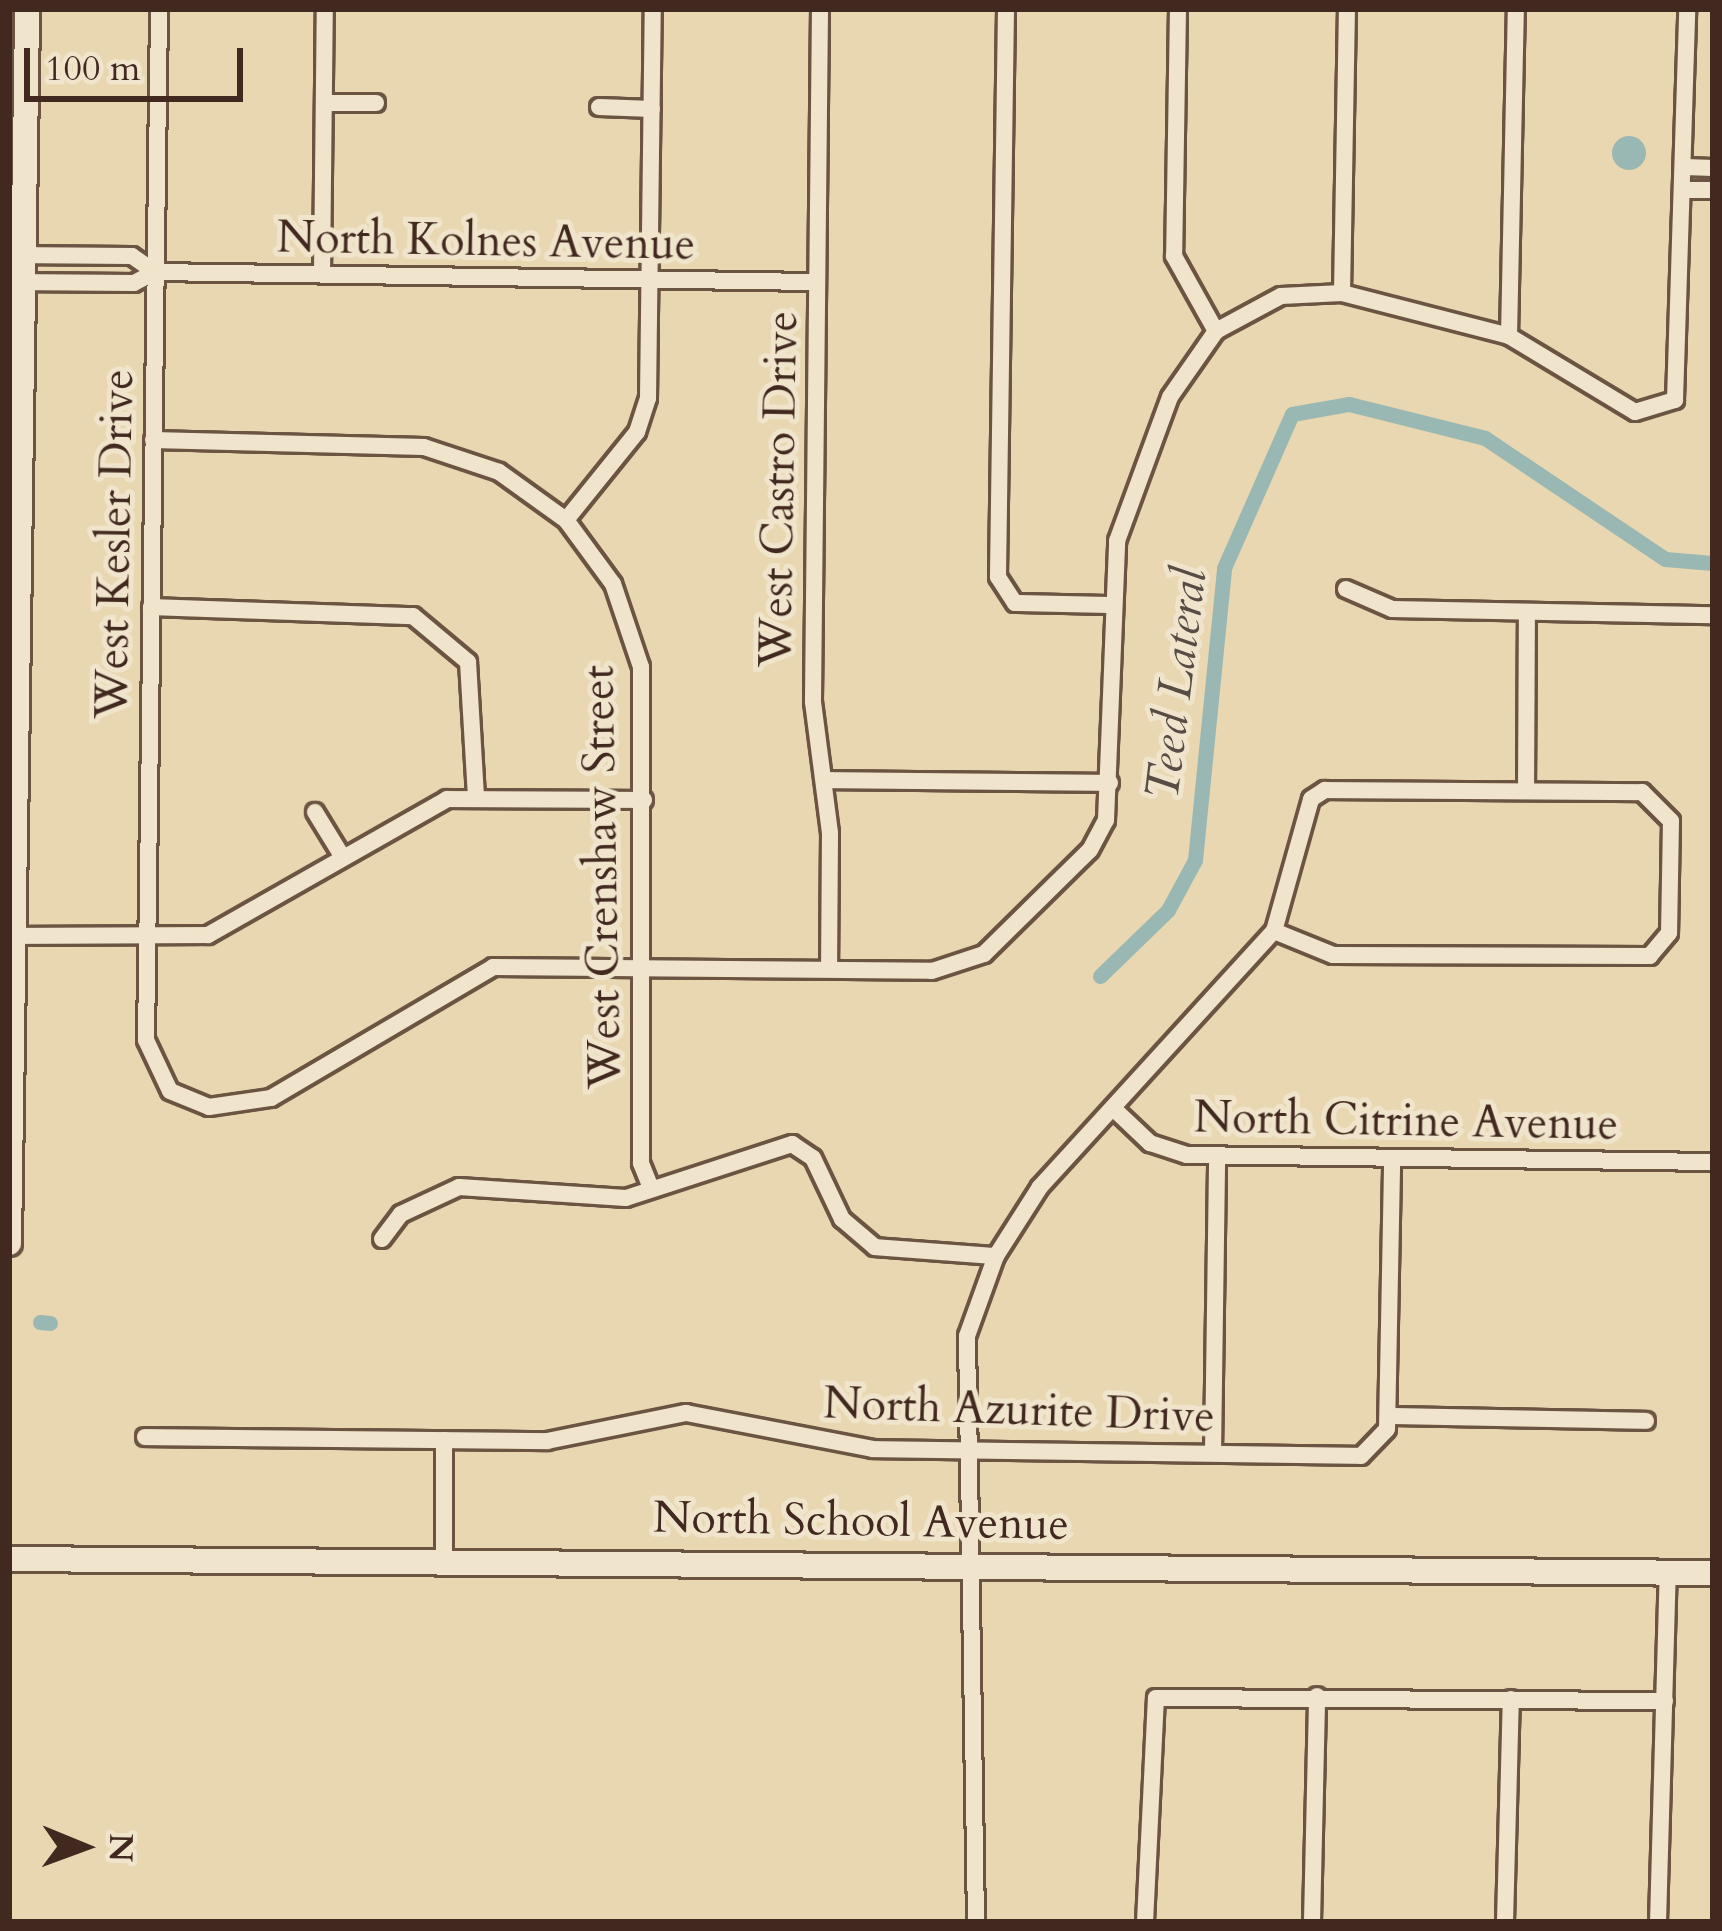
<!DOCTYPE html>
<style>
body{margin:0}
#map{position:relative;width:1722px;height:1931px;overflow:hidden;background:#e8d7b0;font-family:Cardo,serif}
div>[style]{position:absolute}
.water>*{inset:0;background:#99b8b3}
.round{border-radius:50%}
.canal>*{height:15px;margin:-7.5px;padding:0 7.5px;transform-origin:7.5px;border-radius:7.5px;background:#99b8b3}
.roads{filter:drop-shadow(3px 0 #6c5443) drop-shadow(-3px 0 #6c5443) drop-shadow(0 3px #6c5443) drop-shadow(0 -3px #6c5443)}
.street>*{height:16px;margin:-8px;padding:0 8px;transform-origin:8px;border-radius:8px;background:#f0e5cc}
.secondary>*{height:24px;margin:-12px;padding:0 12px;transform-origin:12px;border-radius:12px;background:#f0e5cc}
span{translate:-50% -50%;white-space:nowrap;text-align:center;line-height:1.15;-webkit-text-stroke:10px #f0e5cc;paint-order:stroke}
.street-label{font-size:45px;color:#42291f}
.water-label{font-size:48px;color:#584d44;font-style:italic}
.frame{position:absolute;inset:0;border:12px solid #42291f;pointer-events:none}
.north{position:absolute;left:24px;top:1787px;width:120px;height:120px;-webkit-text-stroke:9px #f0e5cc;paint-order:stroke;rotate:91deg;font-size:33px;font-weight:700;line-height:48px;text-align:center;color:#42291f}
.north::after{content:'';display:block;margin:auto;width:42px;height:54px;background:#42291f;clip-path:polygon(50% 0,100% 100%,50% 72%,0 100%)}
.scale{position:absolute;left:24px;top:48px;width:219px;height:54px;box-sizing:border-box;border:6px solid #42291f;border-top:0;padding-left:15px;font-size:36px;line-height:42px;white-space:nowrap;color:#42291f;-webkit-text-stroke:9px #f0e5cc;paint-order:stroke}
</style>
<div id="map">
<div class="water">
<i class="round" style="left:1612px;top:136px;width:34px;height:34px"></i>
</div>
<div class="canal">
<i style="left:1100px;top:976px;width:95px;rotate:-44.1deg"></i>
<i style="left:1168px;top:910px;width:57px;rotate:-61.6deg"></i>
<i style="left:1195px;top:860px;width:293px;rotate:-84.3deg"></i>
<i style="left:1224px;top:568px;width:168px;rotate:-66.2deg"></i>
<i style="left:1292px;top:414px;width:58px;rotate:-10deg"></i>
<i style="left:1349px;top:404px;width:140px;rotate:14deg"></i>
<i style="left:1485px;top:438px;width:217px;rotate:33.9deg"></i>
<i style="left:1665px;top:559px;width:48px;rotate:4.8deg"></i>
<i style="left:40px;top:1322px;width:10px;rotate:6deg"></i>
</div>
<div class="roads">
<div class="street">
<i style="left:159px;top:9px;width:1031px;rotate:90.72deg"></i>
<i style="left:146px;top:1040px;width:56px;rotate:64.8deg"></i>
<i style="left:170px;top:1091px;width:42px;rotate:22.3deg"></i>
<i style="left:209px;top:1107px;width:63px;rotate:-8.3deg"></i>
<i style="left:271px;top:1098px;width:258px;rotate:-30.5deg"></i>
<i style="left:493px;top:967px;width:439px;rotate:0.5deg"></i>
<i style="left:932px;top:971px;width:55px;rotate:-18.1deg"></i>
<i style="left:984px;top:954px;width:148px;rotate:-44.5deg"></i>
<i style="left:1090px;top:850px;width:34px;rotate:-62deg"></i>
<i style="left:1106px;top:820px;width:279px;rotate:-87.7deg"></i>
<i style="left:1117px;top:541px;width:153px;rotate:-69.8deg"></i>
<i style="left:1170px;top:397px;width:80px;rotate:-55.1deg"></i>
<i style="left:1216px;top:331px;width:74px;rotate:-28.3deg"></i>
<i style="left:1281px;top:296px;width:61px;rotate:-2.8deg"></i>
<i style="left:1342px;top:293px;width:172px;rotate:14.4deg"></i>
<i style="left:1509px;top:336px;width:147px;rotate:31.1deg"></i>
<i style="left:1635px;top:412px;width:42px;rotate:-16.7deg"></i>
<i style="left:1675px;top:400px;width:391px;rotate:-88.2deg"></i>
<i style="left:820px;top:9px;width:693px;rotate:90.58deg"></i>
<i style="left:813px;top:702px;width:132px;rotate:82.6deg"></i>
<i style="left:830px;top:833px;width:136px;rotate:90.4deg"></i>
<i style="left:1006px;top:9px;width:568px;rotate:90.81deg"></i>
<i style="left:998px;top:577px;width:31px;rotate:57deg"></i>
<i style="left:1015px;top:603px;width:97px;rotate:1.2deg"></i>
<i style="left:1178px;top:9px;width:247px;rotate:90.9deg"></i>
<i style="left:1174px;top:256px;width:86px;rotate:60.8deg"></i>
<i style="left:324px;top:103px;width:52px"></i>
<i style="left:599px;top:107px;width:53px;rotate:2.2deg"></i>
<i style="left:1685px;top:167px;width:28px;rotate:2deg"></i>
<i style="left:1685px;top:190px;width:28px"></i>
<i style="left:9px;top:255px;width:123px;rotate:0.5deg"></i>
<i style="left:132px;top:256px;width:28px;rotate:35deg"></i>
<i style="left:322px;top:274px;width:265px;rotate:-89.4deg"></i>
<i style="left:9px;top:282px;width:125px;rotate:0.5deg"></i>
<i style="left:134px;top:283px;width:24px;rotate:-28deg"></i>
<i style="left:155px;top:272px;width:662px;rotate:0.87deg"></i>
<i style="left:1342px;top:293px;width:284px;rotate:-89deg"></i>
<i style="left:1509px;top:336px;width:327px;rotate:-88.8deg"></i>
<i style="left:153px;top:440px;width:271px;rotate:1.5deg"></i>
<i style="left:424px;top:447px;width:79px;rotate:18.4deg"></i>
<i style="left:499px;top:472px;width:82px;rotate:35.6deg"></i>
<i style="left:1346px;top:589px;width:50px;rotate:23.5deg"></i>
<i style="left:1392px;top:609px;width:321px;rotate:1.1deg"></i>
<i style="left:151px;top:607px;width:262px;rotate:2deg"></i>
<i style="left:413px;top:616px;width:72px;rotate:39.9deg"></i>
<i style="left:468px;top:662px;width:135px;rotate:86.6deg"></i>
<i style="left:824px;top:780px;width:286px;rotate:0.6deg"></i>
<i style="left:1526px;top:791px;width:178px;rotate:-89.7deg"></i>
<i style="left:315px;top:812px;width:52px;rotate:58.5deg"></i>
<i style="left:9px;top:936px;width:199px;rotate:-0.3deg"></i>
<i style="left:208px;top:935px;width:275px;rotate:-29.6deg"></i>
<i style="left:447px;top:799px;width:197px;rotate:0.3deg"></i>
<i style="left:1114px;top:1109px;width:50px;rotate:43.4deg"></i>
<i style="left:1150px;top:1143px;width:39px;rotate:18deg"></i>
<i style="left:1187px;top:1155px;width:526px;rotate:0.76deg"></i>
<i style="left:651px;top:1188px;width:27px;rotate:-112deg"></i>
<i style="left:641px;top:1163px;width:496px;rotate:-90deg"></i>
<i style="left:641px;top:667px;width:88px;rotate:-108.6deg"></i>
<i style="left:613px;top:584px;width:79px;rotate:-126.3deg"></i>
<i style="left:566px;top:520px;width:113px;rotate:-51.1deg"></i>
<i style="left:637px;top:432px;width:36px;rotate:-72deg"></i>
<i style="left:648px;top:398px;width:389px;rotate:-89.3deg"></i>
<i style="left:382px;top:1239px;width:31px;rotate:-53deg"></i>
<i style="left:401px;top:1214px;width:64px;rotate:-25deg"></i>
<i style="left:459px;top:1187px;width:167px;rotate:3.8deg"></i>
<i style="left:626px;top:1198px;width:175px;rotate:-18deg"></i>
<i style="left:792px;top:1144px;width:25px;rotate:34deg"></i>
<i style="left:813px;top:1158px;width:68px;rotate:64.6deg"></i>
<i style="left:842px;top:1219px;width:43px;rotate:40.3deg"></i>
<i style="left:875px;top:1247px;width:121px;rotate:4.3deg"></i>
<i style="left:1388px;top:1416px;width:258px;rotate:1.1deg"></i>
<i style="left:145px;top:1437px;width:402px;rotate:0.6deg"></i>
<i style="left:547px;top:1441px;width:142px;rotate:-11.4deg"></i>
<i style="left:686px;top:1413px;width:190px;rotate:10.9deg"></i>
<i style="left:873px;top:1449px;width:488px;rotate:0.8deg"></i>
<i style="left:1361px;top:1456px;width:37px;rotate:-46deg"></i>
<i style="left:1387px;top:1429px;width:271px;rotate:-88.9deg"></i>
<i style="left:444px;top:1440px;width:119px;rotate:90deg"></i>
<i style="left:1213px;top:1453px;width:298px;rotate:-89.2deg"></i>
<i style="left:976px;top:1922px;width:586px;rotate:-90.88deg"></i>
<i style="left:967px;top:1336px;width:85px;rotate:-70.1deg"></i>
<i style="left:996px;top:1256px;width:82px;rotate:-57.5deg"></i>
<i style="left:1040px;top:1187px;width:347px;rotate:-47.6deg"></i>
<i style="left:1274px;top:931px;width:137px;rotate:-74.3deg"></i>
<i style="left:1311px;top:799px;width:17px;rotate:-33deg"></i>
<i style="left:1325px;top:790px;width:317px;rotate:0.4deg"></i>
<i style="left:1642px;top:792px;width:41px;rotate:45deg"></i>
<i style="left:1671px;top:821px;width:112px;rotate:91deg"></i>
<i style="left:1669px;top:933px;width:30px;rotate:130deg"></i>
<i style="left:1650px;top:956px;width:317px;rotate:-179.8deg"></i>
<i style="left:1333px;top:955px;width:64px;rotate:-157.9deg"></i>
<i style="left:1145px;top:1922px;width:224px;rotate:-87.2deg"></i>
<i style="left:1156px;top:1698px;width:509px;rotate:0.34deg"></i>
<i style="left:1312px;top:1922px;width:226px;rotate:-88.7deg"></i>
<i style="left:1505px;top:1922px;width:223px;rotate:-88.5deg"></i>
<i style="left:1658px;top:1922px;width:350px;rotate:-88.4deg"></i>
</div>
<div class="secondary">
<i style="left:9px;top:1243px;width:1234px;rotate:-89.16deg"></i>
<i style="left:9px;top:1559px;width:1704px;rotate:0.47deg"></i>
</div>
</div>
<div class="street-label">
<span style="left:486px;top:241px;rotate:1deg">North Kolnes Avenue</span>
<span style="left:779px;top:489px;rotate:-89deg">West Castro Drive</span>
<span style="left:115px;top:544px;rotate:-89deg">West Kesler Drive</span>
<span style="left:602px;top:877px;rotate:-91deg">West Crenshaw Street</span>
<span style="left:1406px;top:1121px;rotate:1deg">North Citrine Avenue</span>
<span style="left:1019px;top:1410px;rotate:2deg">North Azurite Drive</span>
<span style="left:861px;top:1521px;rotate:1deg">North School Avenue</span>
</div>
<div class="water-label">
<span style="left:1176px;top:684px;rotate:-83deg">Teed Lateral</span>
</div>
<div class="frame"></div>
<div class="north">N</div>
<div class="scale">100 m</div>
</div>
